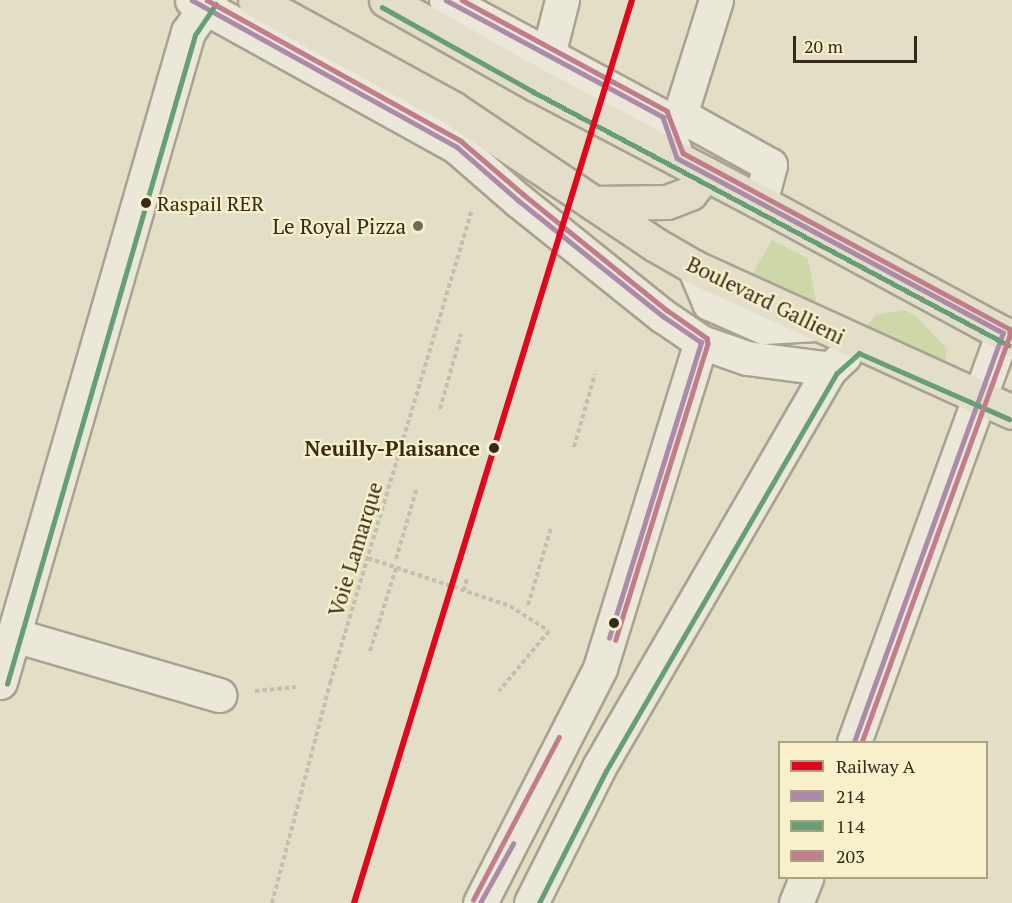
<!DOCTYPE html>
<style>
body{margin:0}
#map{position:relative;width:1012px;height:903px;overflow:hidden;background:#e3dfc7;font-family:"PT Serif",serif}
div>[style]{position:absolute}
.green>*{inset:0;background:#cfd6a8}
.path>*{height:4px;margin-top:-2px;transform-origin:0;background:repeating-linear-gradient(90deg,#c3bfb0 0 4.5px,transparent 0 7.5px)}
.roads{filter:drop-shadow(2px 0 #a8a291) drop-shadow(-2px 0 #a8a291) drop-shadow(0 2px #a8a291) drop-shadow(0 -2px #a8a291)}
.minor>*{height:33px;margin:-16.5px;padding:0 16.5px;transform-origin:16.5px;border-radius:16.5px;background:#ebe8d9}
.major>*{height:33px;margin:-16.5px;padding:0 16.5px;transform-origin:16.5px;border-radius:16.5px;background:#e3deca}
.bus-1>*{height:4.5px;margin:-2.25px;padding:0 2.25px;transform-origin:2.25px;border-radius:2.25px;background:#ab8ba9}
.bus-2>*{height:4.5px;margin:-2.25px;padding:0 2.25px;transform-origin:2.25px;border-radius:2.25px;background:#669f76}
.bus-3>*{height:4.5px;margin:-2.25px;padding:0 2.25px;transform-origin:2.25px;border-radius:2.25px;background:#c27d8a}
.rail-1>*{height:6px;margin:-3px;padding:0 3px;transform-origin:3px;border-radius:3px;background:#e3051c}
.dots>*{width:16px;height:16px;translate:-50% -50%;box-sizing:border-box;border:3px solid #f7f0ca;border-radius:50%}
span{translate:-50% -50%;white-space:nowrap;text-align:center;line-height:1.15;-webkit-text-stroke:4.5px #f7f0ca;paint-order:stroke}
.bus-label{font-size:20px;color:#352a1a}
.left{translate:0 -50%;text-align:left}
.poi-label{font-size:21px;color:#352a1a}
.right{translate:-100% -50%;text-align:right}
.street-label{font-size:21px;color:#352a1a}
.stop-label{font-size:21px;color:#352a1a;font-weight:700}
.legend{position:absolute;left:778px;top:741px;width:210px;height:138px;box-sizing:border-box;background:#f7f0ca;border:2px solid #a9a184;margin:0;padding:8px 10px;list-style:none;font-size:18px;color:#352a1a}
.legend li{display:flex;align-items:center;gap:12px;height:30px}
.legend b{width:30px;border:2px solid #a9a184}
.scale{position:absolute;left:793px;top:36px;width:124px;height:27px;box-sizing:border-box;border:3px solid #352a1a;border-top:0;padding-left:8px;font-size:18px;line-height:21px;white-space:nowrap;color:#352a1a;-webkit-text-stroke:4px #f7f0ca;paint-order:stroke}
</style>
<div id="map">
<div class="green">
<i style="clip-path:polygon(772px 240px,808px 259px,817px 306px,753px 273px)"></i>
<i style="clip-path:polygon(903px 310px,915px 315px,947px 349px,945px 361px,864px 329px,876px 315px)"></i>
</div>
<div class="path">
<i style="left:440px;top:409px;width:78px;rotate:-74.4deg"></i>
<i style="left:574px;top:447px;width:76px;rotate:-74deg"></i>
<i style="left:368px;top:558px;width:150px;rotate:18.7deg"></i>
<i style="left:510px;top:606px;width:46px;rotate:32.7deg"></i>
<i style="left:549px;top:631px;width:78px;rotate:129.8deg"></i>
<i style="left:396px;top:559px;width:75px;rotate:-73.7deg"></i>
<i style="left:464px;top:591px;width:13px;rotate:-77deg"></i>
<i style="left:528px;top:605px;width:80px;rotate:-73.4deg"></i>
<i style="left:370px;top:651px;width:87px;rotate:-72.6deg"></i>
<i style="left:255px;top:691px;width:41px;rotate:-5.6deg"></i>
<i style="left:272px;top:903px;width:228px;rotate:-75.2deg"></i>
<i style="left:330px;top:683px;width:495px;rotate:-73.3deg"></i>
</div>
<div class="roads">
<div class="minor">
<i style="left:192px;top:0;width:303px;rotate:29deg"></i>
<i style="left:457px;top:147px;width:81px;rotate:41deg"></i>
<i style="left:518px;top:200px;width:186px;rotate:38.7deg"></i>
<i style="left:663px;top:316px;width:46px;rotate:34.4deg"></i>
<i style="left:701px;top:342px;width:49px;rotate:19.2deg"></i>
<i style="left:747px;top:358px;width:84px;rotate:7.5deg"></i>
<i style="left:446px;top:0;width:247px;rotate:28.3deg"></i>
<i style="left:663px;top:117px;width:43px;rotate:71.1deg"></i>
<i style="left:716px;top:0;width:121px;rotate:107.4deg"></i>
<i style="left:680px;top:115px;width:103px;rotate:29.1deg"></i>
<i style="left:770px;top:165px;width:38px;rotate:105deg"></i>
<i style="left:548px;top:55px;width:57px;rotate:-75.7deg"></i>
<i style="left:694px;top:267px;width:39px;rotate:67deg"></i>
<i style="left:709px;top:303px;width:60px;rotate:23.6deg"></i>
<i style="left:764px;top:327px;width:52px;rotate:-3.3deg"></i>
<i style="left:14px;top:635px;width:214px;rotate:16.3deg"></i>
<i style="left:0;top:682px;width:677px;rotate:-73.87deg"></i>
<i style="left:188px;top:32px;width:39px;rotate:-55deg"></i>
<i style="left:854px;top:742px;width:435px;rotate:-70deg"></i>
<i style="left:480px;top:903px;width:264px;rotate:-62.9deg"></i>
<i style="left:600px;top:668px;width:341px;rotate:-72.8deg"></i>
<i style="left:531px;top:903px;width:152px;rotate:-63.4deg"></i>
<i style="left:599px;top:767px;width:460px;rotate:-59.9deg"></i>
<i style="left:830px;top:369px;width:19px;rotate:-43deg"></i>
<i style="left:796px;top:903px;width:27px;rotate:-68deg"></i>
</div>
<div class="major">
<i style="left:255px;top:0;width:225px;rotate:28.7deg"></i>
<i style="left:452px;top:108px;width:246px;rotate:33.9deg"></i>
<i style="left:656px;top:245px;width:44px;rotate:30.1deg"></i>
<i style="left:694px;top:267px;width:349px;rotate:24.5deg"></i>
<i style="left:386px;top:0;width:171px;rotate:29.4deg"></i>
<i style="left:535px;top:84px;width:254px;rotate:27.7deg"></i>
<i style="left:760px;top:202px;width:286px;rotate:28.4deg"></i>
<i style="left:593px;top:203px;width:74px;rotate:-0.8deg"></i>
<i style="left:667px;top:202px;width:25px;rotate:-21deg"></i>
<i style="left:690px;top:193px;width:25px;rotate:-50deg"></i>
</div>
</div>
<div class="bus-1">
<i style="left:192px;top:0;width:303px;rotate:29deg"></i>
<i style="left:457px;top:147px;width:81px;rotate:41deg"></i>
<i style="left:518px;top:200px;width:186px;rotate:38.7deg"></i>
<i style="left:663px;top:316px;width:46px;rotate:34.4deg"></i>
<i style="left:446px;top:0;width:247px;rotate:28.3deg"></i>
<i style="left:663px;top:117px;width:43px;rotate:71.1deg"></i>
<i style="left:677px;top:158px;width:370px;rotate:28.2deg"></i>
<i style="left:609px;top:638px;width:310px;rotate:-72.7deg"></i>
<i style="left:854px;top:742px;width:435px;rotate:-70deg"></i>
<i style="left:480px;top:903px;width:68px;rotate:-60.8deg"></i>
</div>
<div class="bus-2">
<i style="left:382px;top:7px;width:172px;rotate:29.2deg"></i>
<i style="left:532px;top:91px;width:540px;rotate:28.08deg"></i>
<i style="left:7px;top:684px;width:676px;rotate:-73.84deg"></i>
<i style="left:195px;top:35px;width:37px;rotate:-56deg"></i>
<i style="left:539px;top:903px;width:148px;rotate:-63.1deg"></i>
<i style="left:606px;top:771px;width:459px;rotate:-59.9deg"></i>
<i style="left:836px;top:374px;width:31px;rotate:-42deg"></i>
<i style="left:859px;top:353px;width:164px;rotate:23.7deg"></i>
</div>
<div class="bus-3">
<i style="left:207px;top:0;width:291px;rotate:29deg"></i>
<i style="left:461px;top:141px;width:82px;rotate:40.5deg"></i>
<i style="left:523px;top:194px;width:185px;rotate:38.9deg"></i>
<i style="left:667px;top:310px;width:49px;rotate:35deg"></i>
<i style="left:707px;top:338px;width:6px;rotate:81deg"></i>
<i style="left:708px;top:344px;width:310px;rotate:107.3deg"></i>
<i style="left:462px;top:0;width:233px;rotate:28.4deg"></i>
<i style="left:667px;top:111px;width:45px;rotate:69.1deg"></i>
<i style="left:683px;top:153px;width:371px;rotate:28.3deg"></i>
<i style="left:1010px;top:329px;width:7px;rotate:90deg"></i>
<i style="left:1010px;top:336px;width:432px;rotate:110deg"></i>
<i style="left:473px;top:900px;width:184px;rotate:-62.2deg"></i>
</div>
<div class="rail-1">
<i style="left:354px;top:903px;width:945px;rotate:-72.89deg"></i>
</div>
<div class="dots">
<i style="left:146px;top:203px;background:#352a1a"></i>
<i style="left:418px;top:226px;background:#726957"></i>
<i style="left:494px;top:448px;background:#352a1a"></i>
<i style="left:614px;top:623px;background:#352a1a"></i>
</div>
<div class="bus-label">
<span class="left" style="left:157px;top:203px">Raspail RER</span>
</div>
<div class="poi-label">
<span class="right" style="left:406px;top:226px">Le Royal Pizza</span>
</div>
<div class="street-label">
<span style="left:766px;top:300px;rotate:26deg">Boulevard Gallieni</span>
<span style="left:355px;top:549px;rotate:-73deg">Voie Lamarque</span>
</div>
<div class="stop-label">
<span class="right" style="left:480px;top:448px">Neuilly-Plaisance</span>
</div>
<ul class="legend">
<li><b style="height:8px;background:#e3051c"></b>Railway A</li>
<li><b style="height:8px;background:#ab8ba9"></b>214</li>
<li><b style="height:8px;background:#669f76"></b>114</li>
<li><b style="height:8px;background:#c27d8a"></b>203</li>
</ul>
<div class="scale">20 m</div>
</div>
